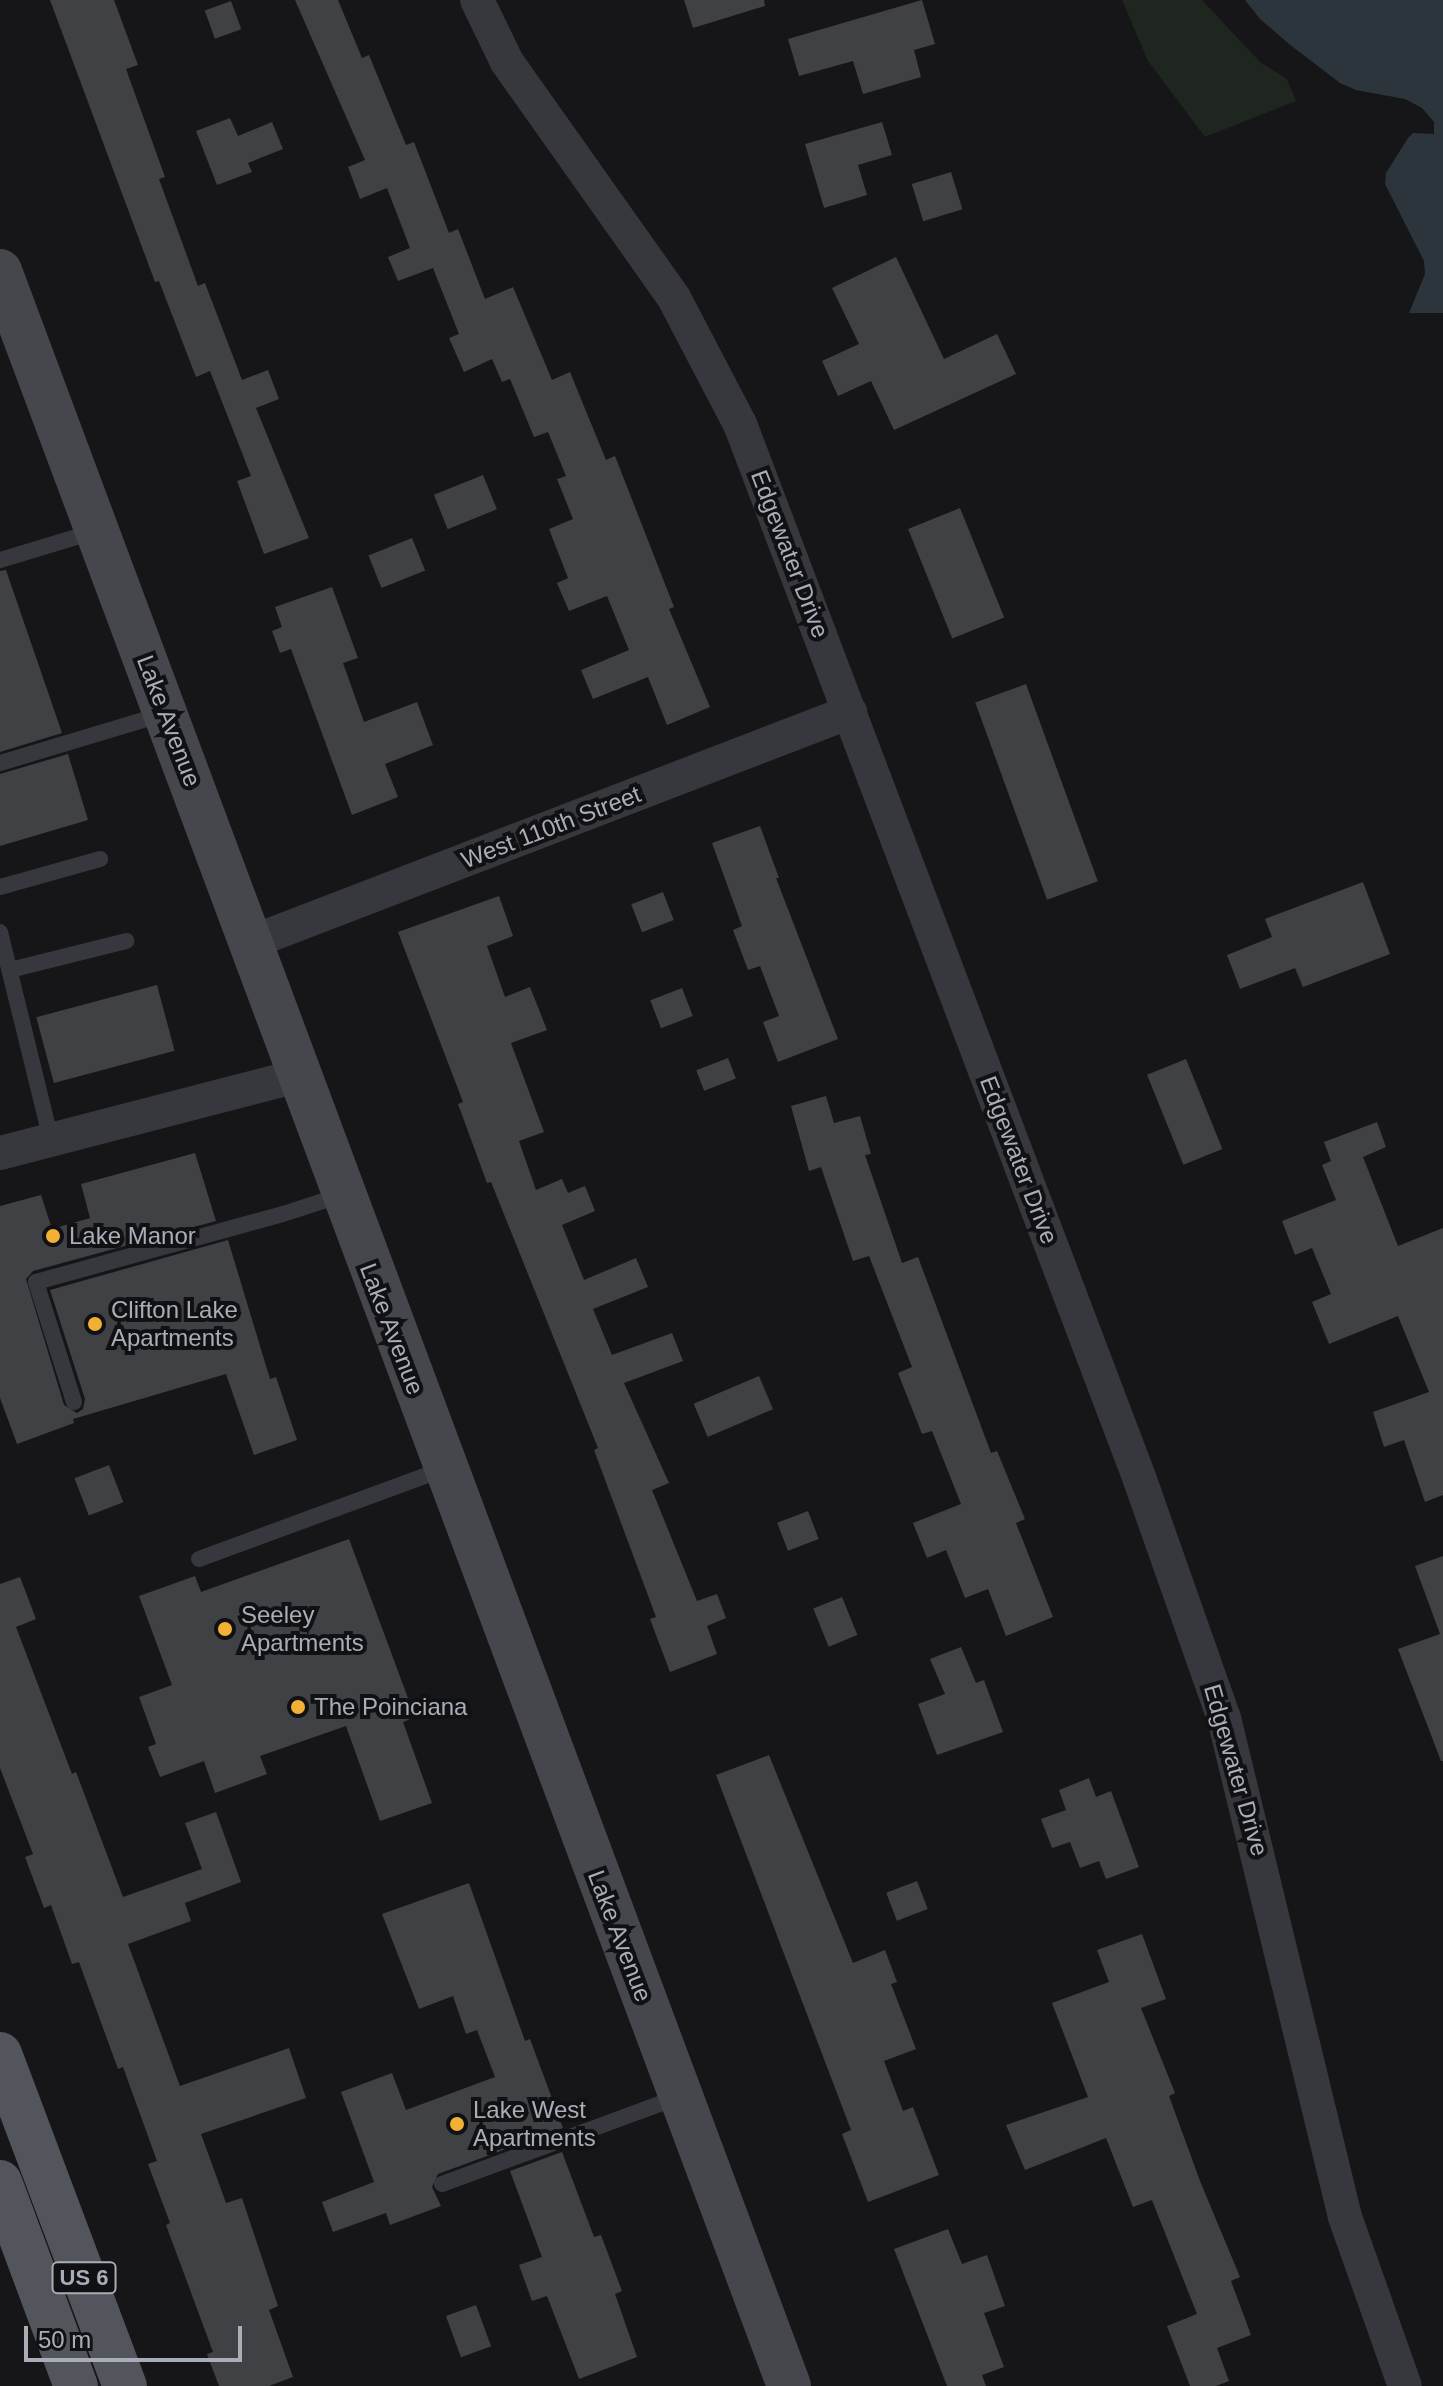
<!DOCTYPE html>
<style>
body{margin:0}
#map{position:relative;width:1443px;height:2386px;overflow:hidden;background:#161618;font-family:Arial,sans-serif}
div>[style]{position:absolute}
.green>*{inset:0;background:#1e261f}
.water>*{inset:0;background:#2c353c}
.building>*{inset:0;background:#404145;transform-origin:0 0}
.lane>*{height:16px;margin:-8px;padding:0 8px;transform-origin:8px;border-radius:8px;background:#37383d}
.street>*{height:34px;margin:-17px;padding:0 17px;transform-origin:17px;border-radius:17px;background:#37383d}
.secondary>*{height:44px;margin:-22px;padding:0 22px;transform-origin:22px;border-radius:22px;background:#45474d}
.primary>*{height:44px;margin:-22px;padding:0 22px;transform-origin:22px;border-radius:22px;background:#53555c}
.dots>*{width:22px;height:22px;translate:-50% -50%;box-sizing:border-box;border:4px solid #111113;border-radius:50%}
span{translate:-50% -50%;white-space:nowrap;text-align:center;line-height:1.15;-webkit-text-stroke:8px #111113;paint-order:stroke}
.shield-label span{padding:2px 6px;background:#111113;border:2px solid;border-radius:6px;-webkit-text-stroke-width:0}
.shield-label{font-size:22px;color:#a8adb8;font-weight:700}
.street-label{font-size:24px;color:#a8adb8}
.poi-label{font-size:24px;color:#a8adb8}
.left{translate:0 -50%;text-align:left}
.scale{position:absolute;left:24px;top:2326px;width:218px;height:36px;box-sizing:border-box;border:4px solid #a8adb8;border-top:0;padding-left:10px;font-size:24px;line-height:28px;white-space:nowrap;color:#a8adb8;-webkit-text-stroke:6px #111113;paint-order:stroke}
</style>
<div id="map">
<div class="green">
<i style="clip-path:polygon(1122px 0,1202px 0,1260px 62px,1287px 79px,1296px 101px,1205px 137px,1148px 61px)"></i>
</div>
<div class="water">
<i style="clip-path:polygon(1245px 0,1443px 0,1443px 313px,1409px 313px,1425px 274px,1424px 261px,1385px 184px,1386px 173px,1408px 138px,1413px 133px,1434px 134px,1434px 122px,1422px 108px,1405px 99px,1356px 90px,1340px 83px,1289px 44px,1260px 19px)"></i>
</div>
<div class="building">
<i style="clip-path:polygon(50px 0,114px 0,138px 65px,126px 69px,165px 177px,159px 179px,198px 286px,205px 283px,242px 380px,268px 370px,279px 399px,256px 408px,309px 538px,264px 554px,237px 481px,251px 476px,210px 371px,196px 377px,159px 281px,155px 282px)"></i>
<i style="clip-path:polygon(295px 0,338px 0,362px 58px,369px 55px,406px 145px,414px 142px,449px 233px,458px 229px,485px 299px,513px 287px,552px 380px,570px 372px,606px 460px,615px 456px,674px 607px,669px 609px,710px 707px,667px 725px,648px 677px,593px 699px,581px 670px,629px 650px,607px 596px,569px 611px,557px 583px,568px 578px,549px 529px,573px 519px,557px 479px,566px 476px,548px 432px,534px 437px,510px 379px,502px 382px,492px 359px,464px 372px,449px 338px,459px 334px,433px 268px,398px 281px,388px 257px,410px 248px,387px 188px,360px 199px,348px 167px,365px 160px)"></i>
<i style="clip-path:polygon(684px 0,764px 0,765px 6px,693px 28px)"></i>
<i style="clip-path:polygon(922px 0,935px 44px,914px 50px,921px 77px,863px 94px,853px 61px,799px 76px,788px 39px)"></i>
<i style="left:231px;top:1px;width:30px;height:28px;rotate:70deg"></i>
<i style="clip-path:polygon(230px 118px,238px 136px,272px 122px,283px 149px,248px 163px,252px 172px,217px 185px,196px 131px)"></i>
<i style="clip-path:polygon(882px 122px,892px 155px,858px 165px,867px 195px,824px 208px,805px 144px)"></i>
<i style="left:951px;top:172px;width:39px;height:41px;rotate:73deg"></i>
<i style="clip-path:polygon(896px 257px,944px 359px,997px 334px,1016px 374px,894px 430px,871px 381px,838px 396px,822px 361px,859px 344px,832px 288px)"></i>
<i style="left:483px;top:475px;width:37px;height:53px;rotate:68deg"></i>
<i style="left:960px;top:508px;width:118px;height:56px;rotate:68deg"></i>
<i style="left:412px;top:538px;width:35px;height:47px;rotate:68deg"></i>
<i style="clip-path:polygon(6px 570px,62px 733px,0 752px,0 571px)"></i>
<i style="clip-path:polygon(332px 587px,358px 658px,343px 663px,364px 722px,417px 702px,433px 745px,385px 764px,398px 797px,352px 815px,291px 649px,280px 653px,272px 631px,282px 627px,275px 607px)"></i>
<i style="left:1026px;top:684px;width:210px;height:54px;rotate:70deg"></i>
<i style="clip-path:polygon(68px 754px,88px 820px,0 846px,0 774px)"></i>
<i style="clip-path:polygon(760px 826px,779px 878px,776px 878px,838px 1039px,778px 1062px,763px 1022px,779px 1016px,760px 966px,748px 970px,733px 930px,742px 926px,712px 843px)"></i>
<i style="clip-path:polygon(1363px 882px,1390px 954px,1303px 987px,1295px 968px,1240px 989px,1227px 955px,1272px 937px,1265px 919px)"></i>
<i style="left:663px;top:892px;width:30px;height:34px;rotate:69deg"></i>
<i style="clip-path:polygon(499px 896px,513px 936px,487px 946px,505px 997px,530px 987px,547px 1030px,511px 1043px,544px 1132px,519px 1141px,536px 1190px,562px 1179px,568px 1193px,585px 1186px,595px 1211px,562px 1225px,584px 1280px,636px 1258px,648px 1287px,593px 1309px,612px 1355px,672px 1333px,683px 1361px,624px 1383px,669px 1483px,652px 1490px,697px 1601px,717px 1594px,726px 1618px,707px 1626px,717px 1654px,670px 1672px,650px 1619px,656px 1617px,594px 1450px,598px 1448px,491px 1182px,487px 1183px,458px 1104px,463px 1102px,398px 932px)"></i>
<i style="left:157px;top:985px;width:68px;height:125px;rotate:75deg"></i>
<i style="left:682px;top:988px;width:30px;height:34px;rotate:69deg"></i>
<i style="left:728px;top:1058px;width:22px;height:34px;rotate:69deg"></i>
<i style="left:1186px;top:1059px;width:97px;height:42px;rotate:68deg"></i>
<i style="clip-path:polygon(826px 1096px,834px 1123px,860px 1116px,871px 1154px,865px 1155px,902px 1263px,918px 1257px,991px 1453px,997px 1451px,1025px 1519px,1016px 1523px,1053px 1617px,1006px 1636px,988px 1589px,965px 1598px,946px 1550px,927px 1558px,913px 1523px,961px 1504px,932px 1431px,922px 1434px,898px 1373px,912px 1367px,869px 1256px,853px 1261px,821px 1167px,809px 1171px,791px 1106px)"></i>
<i style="clip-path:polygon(1377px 1122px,1386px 1147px,1363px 1157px,1398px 1246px,1443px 1228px,1443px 1495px,1425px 1502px,1404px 1440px,1384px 1447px,1373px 1412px,1429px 1392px,1398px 1316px,1329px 1344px,1312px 1302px,1331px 1294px,1312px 1248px,1295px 1255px,1282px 1221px,1336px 1200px,1322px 1165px,1331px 1161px,1324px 1142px)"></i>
<i style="clip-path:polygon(195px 1153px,216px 1221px,33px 1271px,26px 1279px,64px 1405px,77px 1413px,83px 1409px,85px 1399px,50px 1290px,228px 1240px,270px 1379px,276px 1377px,297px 1440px,254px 1455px,226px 1374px,73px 1419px,74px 1423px,17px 1444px,0 1398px,0 1206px,41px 1195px,52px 1229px,90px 1218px,81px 1184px)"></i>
<i style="left:759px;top:1376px;width:36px;height:71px;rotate:67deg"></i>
<i style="left:109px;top:1465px;width:40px;height:37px;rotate:69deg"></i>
<i style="left:808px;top:1511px;width:30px;height:33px;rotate:69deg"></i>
<i style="clip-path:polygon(349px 1539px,415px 1717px,403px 1722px,432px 1803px,380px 1821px,346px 1726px,260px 1756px,267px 1774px,215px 1793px,204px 1761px,160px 1777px,148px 1747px,156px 1744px,139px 1697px,172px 1685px,139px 1596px,195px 1576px,201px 1592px)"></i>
<i style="clip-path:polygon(1443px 1556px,1443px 1761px,1441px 1761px,1398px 1649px,1440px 1634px,1415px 1566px)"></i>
<i style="clip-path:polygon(20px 1577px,36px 1619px,16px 1627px,72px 1774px,76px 1772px,123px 1897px,202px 1869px,185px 1823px,216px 1812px,241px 1882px,185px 1903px,191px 1921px,128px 1944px,180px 2086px,289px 2048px,306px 2098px,201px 2134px,226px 2203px,242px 2198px,278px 2306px,269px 2310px,293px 2377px,269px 2386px,219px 2386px,207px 2354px,213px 2352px,166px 2225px,170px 2223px,148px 2164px,157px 2161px,123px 2067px,118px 2069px,79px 1962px,72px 1964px,51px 1905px,44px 1908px,25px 1857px,33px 1854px,0 1768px,0 1584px)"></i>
<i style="left:842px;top:1597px;width:41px;height:31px;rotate:68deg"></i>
<i style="clip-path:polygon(961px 1647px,976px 1683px,984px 1680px,1003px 1732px,937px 1755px,918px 1704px,945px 1694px,930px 1659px)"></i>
<i style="clip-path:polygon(769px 1755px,853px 1963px,885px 1950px,897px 1982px,891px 1984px,916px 2049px,884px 2061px,903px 2111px,913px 2107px,939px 2175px,868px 2202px,842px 2134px,851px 2130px,716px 1775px)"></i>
<i style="clip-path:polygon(1089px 1778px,1096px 1797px,1111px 1791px,1139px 1867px,1106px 1879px,1099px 1861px,1080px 1868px,1070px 1842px,1052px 1848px,1041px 1819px,1066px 1810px,1059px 1790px)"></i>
<i style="left:917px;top:1881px;width:30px;height:33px;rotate:69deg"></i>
<i style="clip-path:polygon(469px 1883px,525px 2041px,530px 2039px,563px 2128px,438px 2174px,432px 2187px,441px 2206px,390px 2225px,386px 2213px,333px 2232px,322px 2202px,374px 2182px,341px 2092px,392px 2073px,406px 2110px,495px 2077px,477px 2030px,466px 2034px,453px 1996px,419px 2009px,382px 1914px)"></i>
<i style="clip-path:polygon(1142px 1934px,1166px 1999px,1141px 2008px,1175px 2093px,1169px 2096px,1200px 2181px,1240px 2277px,1231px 2281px,1251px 2335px,1217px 2348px,1229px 2381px,1216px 2386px,1190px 2386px,1167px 2326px,1197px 2314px,1152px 2200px,1133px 2207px,1106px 2138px,1025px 2170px,1006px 2125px,1088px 2097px,1052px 2003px,1109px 1982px,1097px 1950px)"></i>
<i style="clip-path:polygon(562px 2152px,594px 2237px,601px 2235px,622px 2291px,615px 2294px,637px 2357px,579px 2379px,547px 2296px,532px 2301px,519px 2265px,542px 2257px,510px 2171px)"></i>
<i style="clip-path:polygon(948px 2229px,962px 2264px,987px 2255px,1005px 2306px,984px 2313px,1004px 2367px,982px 2375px,986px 2386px,947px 2386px,894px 2249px)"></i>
<i style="left:476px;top:2305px;width:44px;height:32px;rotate:70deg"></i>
</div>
<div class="lane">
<i style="left:0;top:560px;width:100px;rotate:-16.8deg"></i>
<i style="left:0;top:763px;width:170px;rotate:-16.7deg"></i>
<i style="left:0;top:887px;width:104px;rotate:-15.6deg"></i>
<i style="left:0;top:932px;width:213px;rotate:76.2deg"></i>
<i style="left:10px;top:970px;width:120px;rotate:-14deg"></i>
<i style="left:74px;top:1402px;width:126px;rotate:-107.6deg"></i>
<i style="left:36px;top:1282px;width:256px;rotate:-15.4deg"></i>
<i style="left:283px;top:1214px;width:62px;rotate:-17.9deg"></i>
<i style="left:199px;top:1559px;width:261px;rotate:-20.2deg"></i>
<i style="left:442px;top:2184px;width:252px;rotate:-20.2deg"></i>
</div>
<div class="street">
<i style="left:477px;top:0;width:69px;rotate:64.2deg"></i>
<i style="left:507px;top:62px;width:289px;rotate:54.7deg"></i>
<i style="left:674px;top:298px;width:142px;rotate:62.4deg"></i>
<i style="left:740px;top:424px;width:1129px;rotate:69.25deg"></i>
<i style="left:1140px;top:1480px;width:252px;rotate:70.6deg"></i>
<i style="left:1224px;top:1718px;width:513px;rotate:76.37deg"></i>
<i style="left:1345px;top:2217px;width:179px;rotate:70.5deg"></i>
<i style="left:252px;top:942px;width:641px;rotate:-21.04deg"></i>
<i style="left:0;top:1153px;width:307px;rotate:-14.5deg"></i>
</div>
<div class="secondary">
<i style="left:0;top:271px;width:2257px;rotate:69.54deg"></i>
</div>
<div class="primary">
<i style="left:0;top:2054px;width:355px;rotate:69.4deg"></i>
<i style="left:0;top:2182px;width:218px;rotate:69.6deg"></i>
</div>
<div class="dots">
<i style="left:53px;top:1236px;background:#f2b134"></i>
<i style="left:95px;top:1324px;background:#f2b134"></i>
<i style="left:225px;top:1629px;background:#f2b134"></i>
<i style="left:298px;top:1707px;background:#f2b134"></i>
<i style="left:457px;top:2124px;background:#f2b134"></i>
</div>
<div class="shield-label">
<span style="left:84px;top:2278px">US 6</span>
</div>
<div class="street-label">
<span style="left:790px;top:554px;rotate:69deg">Edgewater Drive</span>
<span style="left:169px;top:721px;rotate:69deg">Lake Avenue</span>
<span style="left:551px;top:827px;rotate:-21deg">West 110th Street</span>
<span style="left:1019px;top:1160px;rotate:69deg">Edgewater Drive</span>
<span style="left:392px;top:1329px;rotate:69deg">Lake Avenue</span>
<span style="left:1236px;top:1770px;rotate:74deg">Edgewater Drive</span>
<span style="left:620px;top:1936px;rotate:69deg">Lake Avenue</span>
</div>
<div class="poi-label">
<span class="left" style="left:69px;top:1236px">Lake Manor</span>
<span class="left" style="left:111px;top:1324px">Clifton Lake<br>Apartments</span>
<span class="left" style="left:241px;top:1629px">Seeley<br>Apartments</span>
<span class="left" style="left:314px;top:1707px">The Poinciana</span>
<span class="left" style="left:473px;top:2124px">Lake West<br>Apartments</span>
</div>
<div class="scale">50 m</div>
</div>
